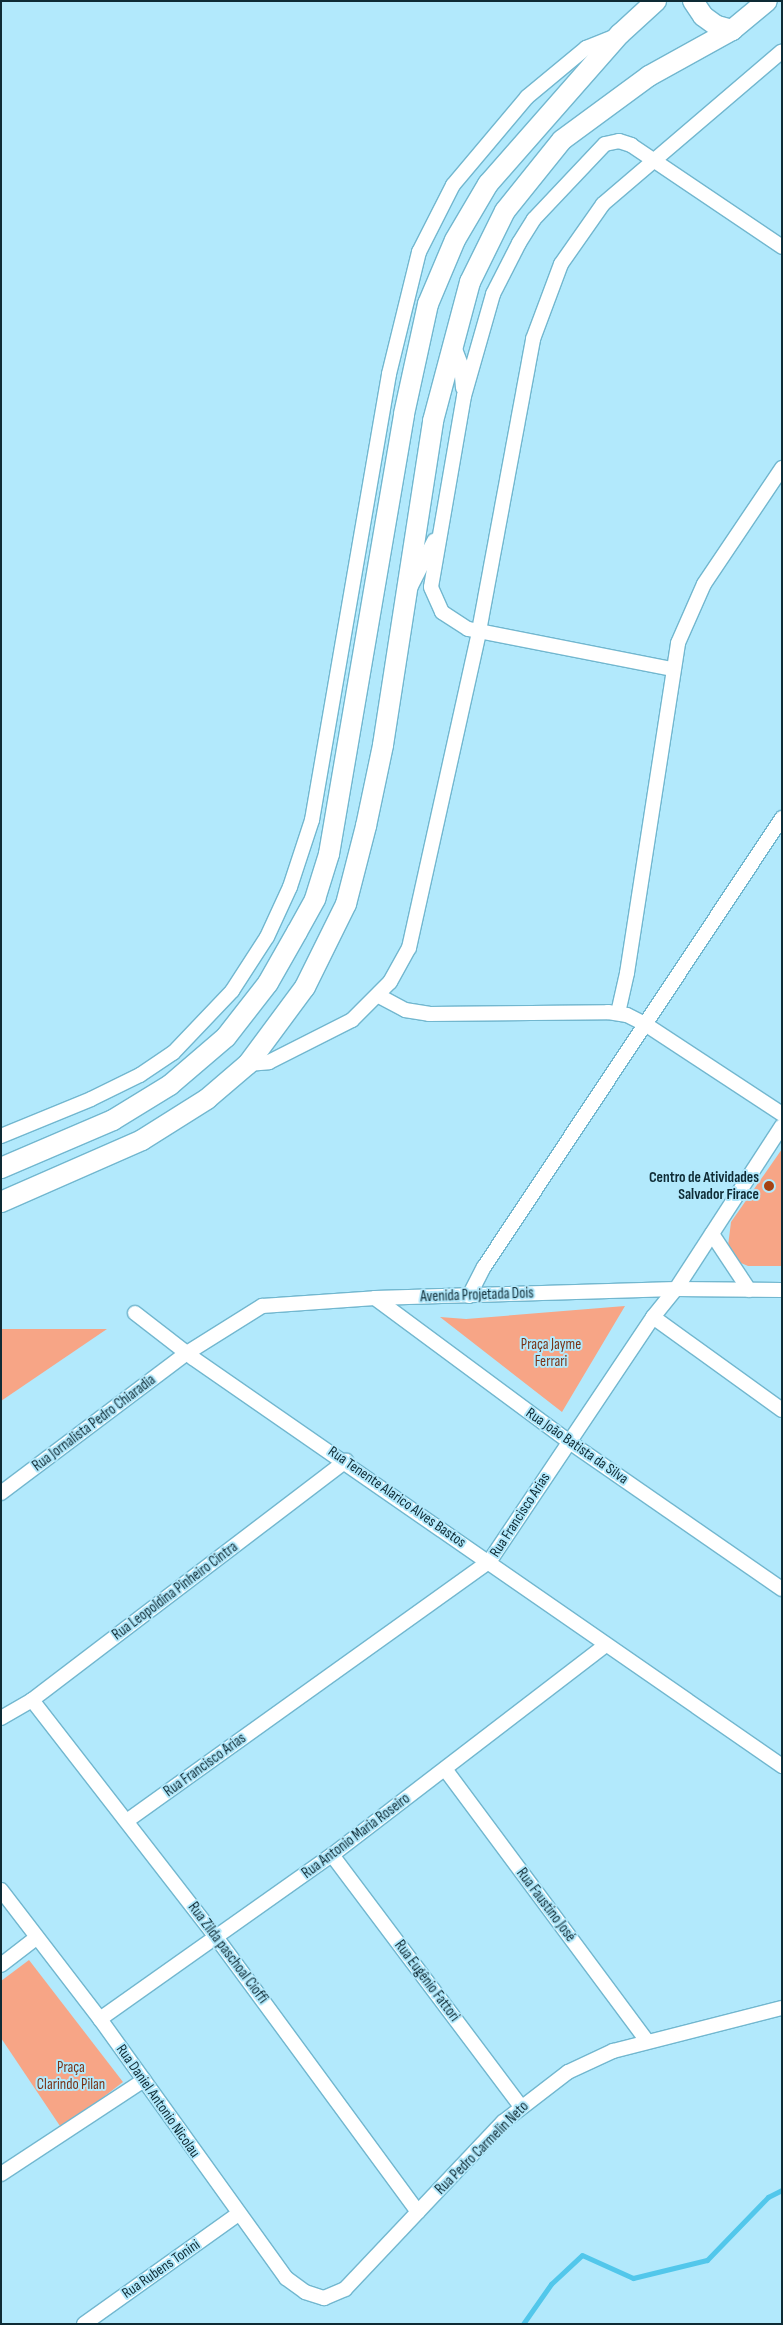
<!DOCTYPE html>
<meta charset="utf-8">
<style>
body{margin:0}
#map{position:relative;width:783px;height:2325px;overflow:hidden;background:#b2e9fc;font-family:"Sofia Sans Condensed",sans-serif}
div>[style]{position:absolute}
.green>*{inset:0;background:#f7a586}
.stream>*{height:5px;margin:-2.5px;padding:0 2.5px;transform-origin:2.5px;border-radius:2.5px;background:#52c7eb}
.roads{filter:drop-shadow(1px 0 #72b7cf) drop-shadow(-1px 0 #72b7cf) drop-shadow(0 1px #72b7cf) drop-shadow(0 -1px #72b7cf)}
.minor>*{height:14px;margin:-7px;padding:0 7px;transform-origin:7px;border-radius:7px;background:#fff}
.secondary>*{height:20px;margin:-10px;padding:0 10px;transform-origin:10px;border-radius:10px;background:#fff}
.dots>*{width:14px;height:14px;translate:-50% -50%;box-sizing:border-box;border:2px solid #b2e9fc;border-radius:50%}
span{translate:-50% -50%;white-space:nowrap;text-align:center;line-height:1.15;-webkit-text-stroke:4px #b2e9fc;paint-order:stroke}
.poi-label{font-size:15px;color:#0e2b35;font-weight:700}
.right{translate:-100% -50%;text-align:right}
.street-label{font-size:15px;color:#0e2b35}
.park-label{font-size:15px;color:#793417}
.frame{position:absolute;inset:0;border:2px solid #0e2b35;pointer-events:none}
</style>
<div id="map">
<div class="green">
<i style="clip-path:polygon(782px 1149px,782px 1266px,748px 1266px,734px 1260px,728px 1246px,731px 1222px)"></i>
<i style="clip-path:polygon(625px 1306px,562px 1412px,440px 1317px,466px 1319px)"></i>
<i style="clip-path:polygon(1px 1329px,107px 1329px,1px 1401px)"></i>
<i style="clip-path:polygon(29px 1960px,123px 2082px,62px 2129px,1px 2038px,1px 1981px)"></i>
</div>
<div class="stream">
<i style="left:523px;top:2324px;width:49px;rotate:-55deg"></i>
<i style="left:551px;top:2284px;width:42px;rotate:-43.1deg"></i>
<i style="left:582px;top:2255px;width:56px;rotate:24.3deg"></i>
<i style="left:633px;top:2278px;width:76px;rotate:-13.7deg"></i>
<i style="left:707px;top:2260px;width:88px;rotate:-45.9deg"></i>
<i style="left:768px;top:2197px;width:16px;rotate:-27deg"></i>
</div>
<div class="roads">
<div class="minor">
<i style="left:453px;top:344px;width:22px;rotate:69deg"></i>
<i style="left:461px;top:365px;width:23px;rotate:85deg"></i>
<i style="left:411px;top:586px;width:51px;rotate:-62.9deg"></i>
<i style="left:672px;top:669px;width:208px;rotate:-168.9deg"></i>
<i style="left:468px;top:629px;width:31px;rotate:-147deg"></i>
<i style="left:442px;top:612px;width:27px;rotate:-114deg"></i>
<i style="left:431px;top:587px;width:194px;rotate:-80.2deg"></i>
<i style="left:464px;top:396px;width:106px;rotate:-74.1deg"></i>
<i style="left:493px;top:294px;width:57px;rotate:-63deg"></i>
<i style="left:519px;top:243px;width:28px;rotate:-58deg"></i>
<i style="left:534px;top:219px;width:103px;rotate:-46.6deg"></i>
<i style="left:605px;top:144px;width:14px;rotate:-12deg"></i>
<i style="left:619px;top:141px;width:13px;rotate:18deg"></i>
<i style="left:631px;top:145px;width:182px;rotate:34deg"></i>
<i style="left:379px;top:996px;width:30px;rotate:28deg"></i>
<i style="left:405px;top:1010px;width:24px;rotate:9deg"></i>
<i style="left:429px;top:1014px;width:179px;rotate:-0.6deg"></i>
<i style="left:608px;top:1012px;width:19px;rotate:9deg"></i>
<i style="left:627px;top:1015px;width:20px;rotate:27deg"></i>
<i style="left:645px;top:1024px;width:164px;rotate:33.3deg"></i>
<i style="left:618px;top:1013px;width:41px;rotate:-77.3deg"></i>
<i style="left:627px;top:973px;width:334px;rotate:-81.2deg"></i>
<i style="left:678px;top:643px;width:64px;rotate:-66.2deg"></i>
<i style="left:704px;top:584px;width:140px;rotate:-56.1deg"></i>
<i style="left:248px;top:1064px;width:21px;rotate:-5deg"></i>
<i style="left:269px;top:1062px;width:93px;rotate:-26.8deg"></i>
<i style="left:352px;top:1020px;width:54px;rotate:-45deg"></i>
<i style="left:390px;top:982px;width:39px;rotate:-61deg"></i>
<i style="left:409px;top:948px;width:325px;rotate:-77.5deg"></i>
<i style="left:479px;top:631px;width:297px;rotate:-79.5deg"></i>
<i style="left:533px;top:339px;width:80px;rotate:-69.5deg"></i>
<i style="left:561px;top:264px;width:73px;rotate:-55deg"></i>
<i style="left:603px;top:204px;width:235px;rotate:-40.5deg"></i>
<i style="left:1px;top:1136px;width:97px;rotate:-22.3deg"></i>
<i style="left:91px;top:1099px;width:55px;rotate:-26.1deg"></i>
<i style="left:140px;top:1075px;width:40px;rotate:-34deg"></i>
<i style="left:173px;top:1053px;width:86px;rotate:-46.4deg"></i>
<i style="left:232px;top:991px;width:64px;rotate:-57.1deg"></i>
<i style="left:267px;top:937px;width:55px;rotate:-65.3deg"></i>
<i style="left:290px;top:887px;width:71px;rotate:-71.8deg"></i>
<i style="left:312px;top:820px;width:453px;rotate:-80.2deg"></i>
<i style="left:389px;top:374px;width:126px;rotate:-76.2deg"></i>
<i style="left:419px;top:252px;width:75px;rotate:-63.1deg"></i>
<i style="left:453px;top:185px;width:115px;rotate:-49.9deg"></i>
<i style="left:527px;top:97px;width:77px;rotate:-39.7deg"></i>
<i style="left:586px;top:48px;width:31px;rotate:-22deg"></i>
<i style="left:712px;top:1234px;width:67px;rotate:56.5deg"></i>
<i style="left:469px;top:1296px;width:33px;rotate:-63deg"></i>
<i style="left:484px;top:1267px;width:539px;rotate:-56.43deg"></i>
<i style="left:375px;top:1298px;width:240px;rotate:36.5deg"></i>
<i style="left:568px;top:1441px;width:260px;rotate:34.7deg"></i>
<i style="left:135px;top:1313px;width:73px;rotate:37.8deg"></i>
<i style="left:193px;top:1358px;width:717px;rotate:34.71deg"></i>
<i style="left:653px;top:1317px;width:159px;rotate:35.8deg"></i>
<i style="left:1px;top:1493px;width:233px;rotate:-37deg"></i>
<i style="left:187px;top:1353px;width:89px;rotate:-32.1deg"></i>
<i style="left:262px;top:1306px;width:113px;rotate:-4deg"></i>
<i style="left:375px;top:1298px;width:301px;rotate:-1.7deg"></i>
<i style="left:676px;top:1289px;width:106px;rotate:0.5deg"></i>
<i style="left:32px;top:1700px;width:300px;rotate:52.2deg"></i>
<i style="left:216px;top:1937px;width:341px;rotate:53.7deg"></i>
<i style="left:1px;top:1718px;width:36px;rotate:-30deg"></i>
<i style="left:32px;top:1700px;width:395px;rotate:-37.3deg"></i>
<i style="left:445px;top:1769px;width:339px;rotate:53.4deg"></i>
<i style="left:128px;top:1820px;width:444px;rotate:-35.6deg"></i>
<i style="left:489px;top:1562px;width:295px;rotate:-56.2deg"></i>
<i style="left:653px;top:1317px;width:36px;rotate:-51deg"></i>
<i style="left:676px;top:1289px;width:194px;rotate:-57deg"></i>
<i style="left:332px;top:1855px;width:315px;rotate:53.1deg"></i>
<i style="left:1px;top:1890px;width:163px;rotate:52.5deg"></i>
<i style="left:100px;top:2019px;width:319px;rotate:54.3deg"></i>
<i style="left:286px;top:2278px;width:24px;rotate:36deg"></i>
<i style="left:305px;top:2292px;width:20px;rotate:18deg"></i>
<i style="left:324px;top:2298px;width:23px;rotate:-23deg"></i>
<i style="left:345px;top:2289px;width:230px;rotate:-46.6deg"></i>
<i style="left:503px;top:2122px;width:82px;rotate:-37.6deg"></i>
<i style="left:568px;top:2072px;width:50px;rotate:-25deg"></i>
<i style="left:613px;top:2051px;width:174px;rotate:-14.3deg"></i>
<i style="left:1px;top:1965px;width:44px;rotate:-37.6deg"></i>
<i style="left:100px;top:2019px;width:284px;rotate:-35.3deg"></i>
<i style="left:332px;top:1855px;width:345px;rotate:-37.5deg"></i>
<i style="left:1px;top:2174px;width:171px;rotate:-33.3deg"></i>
<i style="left:84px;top:2324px;width:189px;rotate:-35.5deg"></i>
</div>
<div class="secondary">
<i style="left:693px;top:1px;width:18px;rotate:56deg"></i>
<i style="left:703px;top:16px;width:17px;rotate:36deg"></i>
<i style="left:717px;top:26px;width:16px;rotate:15deg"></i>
<i style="left:1px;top:1168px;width:122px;rotate:-23.2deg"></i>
<i style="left:113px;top:1120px;width:67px;rotate:-31.6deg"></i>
<i style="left:170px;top:1085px;width:74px;rotate:-40.6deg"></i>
<i style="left:226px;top:1037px;width:68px;rotate:-52.1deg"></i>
<i style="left:268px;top:983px;width:59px;rotate:-60.4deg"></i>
<i style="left:297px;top:932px;width:38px;rotate:-61deg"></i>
<i style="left:315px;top:899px;width:47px;rotate:-72.7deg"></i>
<i style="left:329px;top:854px;width:446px;rotate:-80.3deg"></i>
<i style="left:404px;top:414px;width:113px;rotate:-77.7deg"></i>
<i style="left:428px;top:304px;width:69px;rotate:-67.1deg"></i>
<i style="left:455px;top:240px;width:65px;rotate:-59.5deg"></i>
<i style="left:488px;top:184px;width:200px;rotate:-48.7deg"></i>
<i style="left:620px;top:34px;width:49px;rotate:-42.5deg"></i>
<i style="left:1px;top:1202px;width:154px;rotate:-23.7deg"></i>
<i style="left:142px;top:1140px;width:77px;rotate:-32.2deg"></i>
<i style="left:207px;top:1099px;width:54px;rotate:-40.5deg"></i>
<i style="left:248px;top:1064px;width:96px;rotate:-53.5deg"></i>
<i style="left:305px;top:987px;width:93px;rotate:-63.7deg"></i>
<i style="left:346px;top:904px;width:81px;rotate:-75.6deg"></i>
<i style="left:366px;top:826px;width:83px;rotate:-78.1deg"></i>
<i style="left:383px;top:745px;width:328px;rotate:-81.2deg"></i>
<i style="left:433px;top:421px;width:144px;rotate:-75.1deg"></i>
<i style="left:470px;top:282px;width:79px;rotate:-63.8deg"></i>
<i style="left:505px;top:211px;width:91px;rotate:-51.2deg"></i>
<i style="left:562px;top:140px;width:108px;rotate:-36.3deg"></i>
<i style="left:649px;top:76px;width:95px;rotate:-29deg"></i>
<i style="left:732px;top:30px;width:45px;rotate:-39.6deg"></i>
</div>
</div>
<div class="dots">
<i style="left:769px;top:1186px;background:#a64212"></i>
</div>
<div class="poi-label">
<span class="right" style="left:759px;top:1186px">Centro de Atividades<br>Salvador Firace</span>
</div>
<div class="street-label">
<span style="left:477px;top:1295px;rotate:-2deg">Avenida Projetada Dois</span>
<span style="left:94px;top:1423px;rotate:-37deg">Rua Jornalista Pedro Chiaradia</span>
<span style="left:577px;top:1446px;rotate:35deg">Rua João Batista da Silva</span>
<span style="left:397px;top:1497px;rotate:35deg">Rua Tenente Alarico Alves Bastos</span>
<span style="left:520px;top:1515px;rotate:-57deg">Rua Francisco Arias</span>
<span style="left:175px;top:1591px;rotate:-37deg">Rua Leopoldina Pinheiro Cintra</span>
<span style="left:205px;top:1765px;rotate:-36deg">Rua Francisco Arias</span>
<span style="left:356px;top:1836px;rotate:-37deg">Rua Antonio Maria Roseiro</span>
<span style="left:546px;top:1905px;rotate:53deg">Rua Faustino José</span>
<span style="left:228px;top:1953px;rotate:53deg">Rua Zilda paschoal Cioffi</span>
<span style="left:427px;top:1981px;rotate:53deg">Rua Eugênio Fattori</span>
<span style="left:158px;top:2101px;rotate:55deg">Rua Daniel Antonio Nicolau</span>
<span style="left:482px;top:2148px;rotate:-45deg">Rua Pedro Carmelin Neto</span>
<span style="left:161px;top:2269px;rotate:-35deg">Rua Rubens Tonini</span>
</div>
<div class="park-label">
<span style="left:551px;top:1353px">Praça Jayme<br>Ferrari</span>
<span style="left:71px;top:2076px">Praça<br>Clarindo Pilan</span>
</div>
<div class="frame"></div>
</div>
